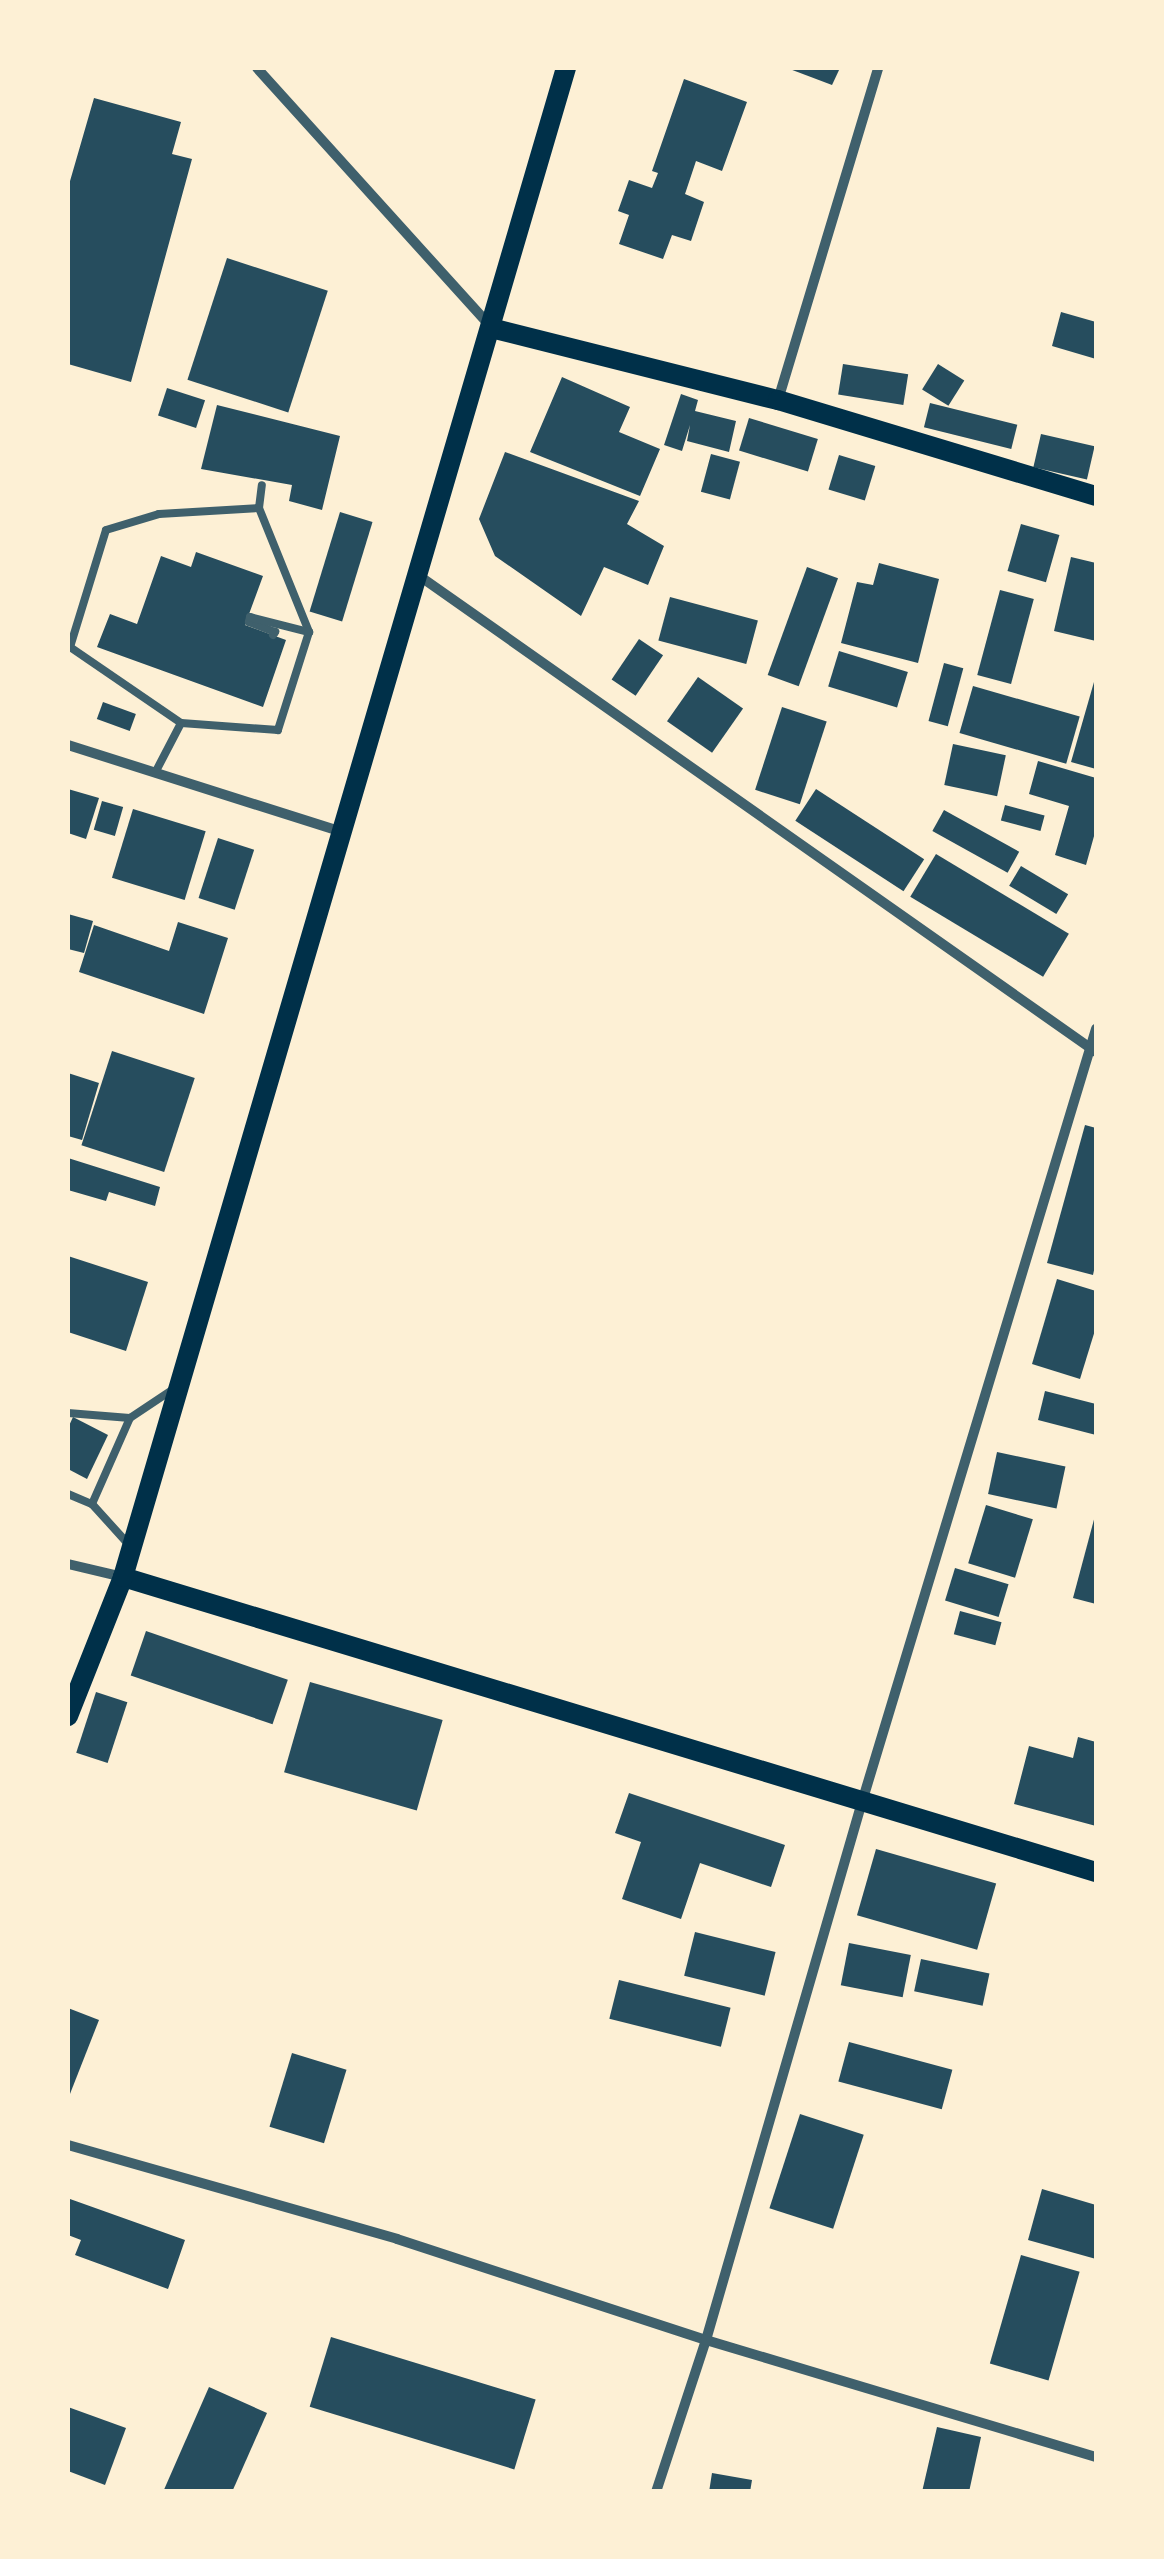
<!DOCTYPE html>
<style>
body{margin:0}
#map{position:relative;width:1164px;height:2559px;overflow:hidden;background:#fdf0d5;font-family:"Noto Sans",sans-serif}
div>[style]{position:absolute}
.building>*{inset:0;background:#264d5e;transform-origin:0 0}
.service>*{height:8px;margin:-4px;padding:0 4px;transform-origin:4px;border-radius:4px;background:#3f606c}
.minor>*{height:10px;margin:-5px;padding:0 5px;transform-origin:5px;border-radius:5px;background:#3f606c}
.secondary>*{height:20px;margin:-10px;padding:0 10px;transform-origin:10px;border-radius:10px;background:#003049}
span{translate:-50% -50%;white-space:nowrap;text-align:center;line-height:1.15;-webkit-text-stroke:8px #fdf0d5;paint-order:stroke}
.frame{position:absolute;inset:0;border:70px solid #fdf0d5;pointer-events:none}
</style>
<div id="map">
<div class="building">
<i style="clip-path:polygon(787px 68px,840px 68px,832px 85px)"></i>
<i style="clip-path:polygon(684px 79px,747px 102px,722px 171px,696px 161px,685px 194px,704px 202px,691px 241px,672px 235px,663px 259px,619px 244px,629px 215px,618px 211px,629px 180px,652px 188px,658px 173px,652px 171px)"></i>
<i style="clip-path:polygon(94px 98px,181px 122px,172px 154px,192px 159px,131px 382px,68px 364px,68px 188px)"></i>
<i style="left:227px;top:258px;width:106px;height:128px;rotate:18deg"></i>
<i style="clip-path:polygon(1061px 312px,1096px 322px,1096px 359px,1052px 346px)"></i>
<i style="left:843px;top:364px;width:66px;height:31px;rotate:9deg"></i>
<i style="left:938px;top:364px;width:31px;height:30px;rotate:32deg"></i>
<i style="clip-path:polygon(562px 377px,630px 407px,619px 432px,660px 449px,640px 496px,530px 452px)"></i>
<i style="left:167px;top:388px;width:40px;height:29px;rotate:18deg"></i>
<i style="clip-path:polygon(681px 394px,698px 400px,695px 411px,736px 421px,729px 452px,687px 441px,690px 425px,682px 451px,664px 445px)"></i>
<i style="left:930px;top:403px;width:90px;height:25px;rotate:14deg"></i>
<i style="clip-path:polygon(217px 405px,340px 436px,322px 510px,289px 501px,292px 485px,201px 469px)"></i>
<i style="left:749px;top:418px;width:72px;height:34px;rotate:17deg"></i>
<i style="left:1041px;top:434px;width:55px;height:34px;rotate:13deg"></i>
<i style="clip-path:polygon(505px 452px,639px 501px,627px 524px,664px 546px,648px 585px,604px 567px,581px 616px,495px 556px,479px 519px)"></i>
<i style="left:711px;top:454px;width:30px;height:39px;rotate:15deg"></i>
<i style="left:839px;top:455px;width:38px;height:36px;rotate:17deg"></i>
<i style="left:340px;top:512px;width:34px;height:104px;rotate:17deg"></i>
<i style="left:1021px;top:524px;width:40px;height:49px;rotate:16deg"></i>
<i style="clip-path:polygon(196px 552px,263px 576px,245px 625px,286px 640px,263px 707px,97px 647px,110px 614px,137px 624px,161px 556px,191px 567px)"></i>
<i style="clip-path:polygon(1071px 557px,1096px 563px,1096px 641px,1054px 631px)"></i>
<i style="clip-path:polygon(879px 563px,939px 579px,918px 663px,841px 643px,857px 582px,873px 585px)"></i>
<i style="left:807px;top:567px;width:33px;height:115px;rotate:20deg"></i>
<i style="left:1000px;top:590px;width:35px;height:88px;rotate:15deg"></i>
<i style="left:670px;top:597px;width:91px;height:45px;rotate:15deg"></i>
<i style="left:639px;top:639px;width:29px;height:49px;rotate:34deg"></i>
<i style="left:839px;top:651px;width:72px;height:37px;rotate:17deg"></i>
<i style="left:944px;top:663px;width:20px;height:60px;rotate:15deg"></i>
<i style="clip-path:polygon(1096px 675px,1096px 769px,1071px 762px)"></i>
<i style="left:698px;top:677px;width:55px;height:54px;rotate:35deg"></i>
<i style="left:973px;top:686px;width:111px;height:49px;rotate:16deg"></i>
<i style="left:103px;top:702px;width:35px;height:18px;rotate:20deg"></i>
<i style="left:782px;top:707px;width:47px;height:87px;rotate:18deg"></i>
<i style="left:953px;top:744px;width:54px;height:42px;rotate:12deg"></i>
<i style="clip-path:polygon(1038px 761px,1096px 778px,1096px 829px,1086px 865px,1055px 855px,1069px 806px,1029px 794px)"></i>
<i style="clip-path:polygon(68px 789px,99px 798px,86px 839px,68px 833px)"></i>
<i style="left:816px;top:789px;width:129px;height:38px;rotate:33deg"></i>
<i style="left:102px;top:801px;width:22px;height:30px;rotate:16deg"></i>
<i style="left:1005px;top:805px;width:41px;height:16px;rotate:15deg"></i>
<i style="left:133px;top:809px;width:76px;height:72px;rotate:17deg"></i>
<i style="left:944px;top:810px;width:86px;height:24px;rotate:29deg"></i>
<i style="left:218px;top:838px;width:38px;height:63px;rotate:18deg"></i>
<i style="left:936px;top:854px;width:155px;height:50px;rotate:31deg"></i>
<i style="left:1021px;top:866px;width:55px;height:23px;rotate:31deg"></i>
<i style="clip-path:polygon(68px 914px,93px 921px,84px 953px,68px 949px)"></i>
<i style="clip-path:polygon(178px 922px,228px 938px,204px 1014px,79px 972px,94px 925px,169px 951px)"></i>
<i style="left:112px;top:1051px;width:87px;height:99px;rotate:18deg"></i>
<i style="clip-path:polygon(68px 1073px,99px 1083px,82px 1140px,68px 1136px)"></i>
<i style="clip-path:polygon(1085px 1125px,1096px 1128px,1096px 1261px,1093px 1275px,1047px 1263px)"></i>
<i style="clip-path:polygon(68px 1158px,160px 1187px,155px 1206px,109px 1192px,106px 1201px,68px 1190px)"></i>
<i style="clip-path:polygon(68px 1256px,148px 1282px,126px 1351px,68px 1332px)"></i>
<i style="clip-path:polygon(1057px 1279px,1096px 1291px,1096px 1327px,1080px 1379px,1032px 1364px)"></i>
<i style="clip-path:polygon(1045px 1391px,1096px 1404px,1096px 1435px,1038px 1420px)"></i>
<i style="clip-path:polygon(73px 1417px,108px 1435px,87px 1479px,68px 1469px,68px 1428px)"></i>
<i style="left:997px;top:1452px;width:70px;height:43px;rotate:12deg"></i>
<i style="left:986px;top:1505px;width:49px;height:61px;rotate:17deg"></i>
<i style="clip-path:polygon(1096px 1512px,1096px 1604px,1073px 1598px)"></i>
<i style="left:955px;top:1568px;width:56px;height:34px;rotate:17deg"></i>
<i style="left:960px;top:1611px;width:43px;height:24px;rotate:15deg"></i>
<i style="left:146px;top:1631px;width:150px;height:47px;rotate:19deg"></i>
<i style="left:310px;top:1682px;width:138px;height:94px;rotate:16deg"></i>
<i style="left:96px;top:1692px;width:33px;height:64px;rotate:18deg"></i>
<i style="clip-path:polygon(1078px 1737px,1096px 1742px,1096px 1826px,1014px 1804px,1029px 1746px,1073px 1758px)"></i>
<i style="clip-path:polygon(629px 1793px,785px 1845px,771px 1887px,700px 1863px,681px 1919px,622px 1899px,641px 1842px,615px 1833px)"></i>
<i style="left:876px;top:1849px;width:125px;height:69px;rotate:16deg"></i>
<i style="left:695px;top:1932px;width:83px;height:45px;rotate:14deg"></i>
<i style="left:849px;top:1943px;width:63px;height:43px;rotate:11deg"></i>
<i style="left:921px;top:1959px;width:70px;height:33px;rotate:12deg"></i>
<i style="left:619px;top:1980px;width:115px;height:40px;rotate:14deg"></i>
<i style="clip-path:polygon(68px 2008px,99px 2020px,68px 2099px)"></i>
<i style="left:849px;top:2042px;width:107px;height:41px;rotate:15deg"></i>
<i style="left:292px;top:2053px;width:57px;height:77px;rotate:17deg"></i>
<i style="left:800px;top:2114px;width:67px;height:99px;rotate:18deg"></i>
<i style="clip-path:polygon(1042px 2189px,1096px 2205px,1096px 2259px,1028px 2240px)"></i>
<i style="clip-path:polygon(70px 2199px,185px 2240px,168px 2289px,75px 2255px,81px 2240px,68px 2235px)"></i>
<i style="left:1021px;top:2255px;width:61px;height:113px;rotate:16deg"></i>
<i style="left:331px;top:2337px;width:214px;height:73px;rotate:17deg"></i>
<i style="clip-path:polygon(209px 2387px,267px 2413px,232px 2492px,163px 2492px)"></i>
<i style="clip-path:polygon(68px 2407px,126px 2428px,105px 2485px,68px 2471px)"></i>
<i style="clip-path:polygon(937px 2427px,981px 2437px,969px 2492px,922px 2492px)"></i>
<i style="clip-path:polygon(712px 2473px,752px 2480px,750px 2492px,709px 2492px)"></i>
</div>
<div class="service">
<i style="left:259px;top:508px;width:134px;rotate:68deg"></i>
<i style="left:309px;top:632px;width:103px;rotate:107.6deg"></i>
<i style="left:278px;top:730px;width:97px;rotate:-175.9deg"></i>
<i style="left:181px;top:723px;width:135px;rotate:-145.6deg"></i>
<i style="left:70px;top:647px;width:122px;rotate:-72.9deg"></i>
<i style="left:106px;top:530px;width:55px;rotate:-16.8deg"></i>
<i style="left:159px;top:514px;width:100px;rotate:-3.4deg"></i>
<i style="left:259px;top:508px;width:23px;rotate:-83deg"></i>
<i style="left:273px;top:635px;width:4px;rotate:-56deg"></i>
<i style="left:275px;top:632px;width:28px;rotate:-159deg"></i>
<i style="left:249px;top:622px;width:5px;rotate:-79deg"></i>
<i style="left:250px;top:617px;width:61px;rotate:14.3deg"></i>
<i style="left:155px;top:773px;width:56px;rotate:-62.5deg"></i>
<i style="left:68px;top:1413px;width:62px;rotate:4.6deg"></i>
<i style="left:68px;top:1494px;width:26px;rotate:23deg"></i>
<i style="left:130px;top:1546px;width:57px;rotate:-132.1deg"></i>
<i style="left:92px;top:1504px;width:94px;rotate:-66.2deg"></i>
<i style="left:130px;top:1418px;width:50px;rotate:-33.7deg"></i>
</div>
<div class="minor">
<i style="left:257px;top:68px;width:349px;rotate:47.9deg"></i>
<i style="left:778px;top:400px;width:347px;rotate:-73.2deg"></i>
<i style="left:418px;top:575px;width:829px;rotate:35.13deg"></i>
<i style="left:68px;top:745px;width:287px;rotate:17.6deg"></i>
<i style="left:68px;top:1564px;width:57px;rotate:13.3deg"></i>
<i style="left:68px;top:2145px;width:342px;rotate:15.9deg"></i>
<i style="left:397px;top:2239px;width:325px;rotate:18.1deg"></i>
<i style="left:706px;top:2340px;width:407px;rotate:16.7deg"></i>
<i style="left:656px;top:2492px;width:160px;rotate:-71.8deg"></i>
<i style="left:706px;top:2340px;width:560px;rotate:-73.83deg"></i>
<i style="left:862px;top:1802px;width:808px;rotate:-73.16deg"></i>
</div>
<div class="secondary">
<i style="left:491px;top:328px;width:296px;rotate:14.1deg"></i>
<i style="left:778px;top:400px;width:332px;rotate:16.8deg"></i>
<i style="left:123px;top:1577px;width:1017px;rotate:16.87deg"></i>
<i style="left:68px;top:1716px;width:149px;rotate:-68.4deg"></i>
<i style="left:123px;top:1577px;width:1573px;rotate:-73.64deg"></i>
</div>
<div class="frame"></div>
</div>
